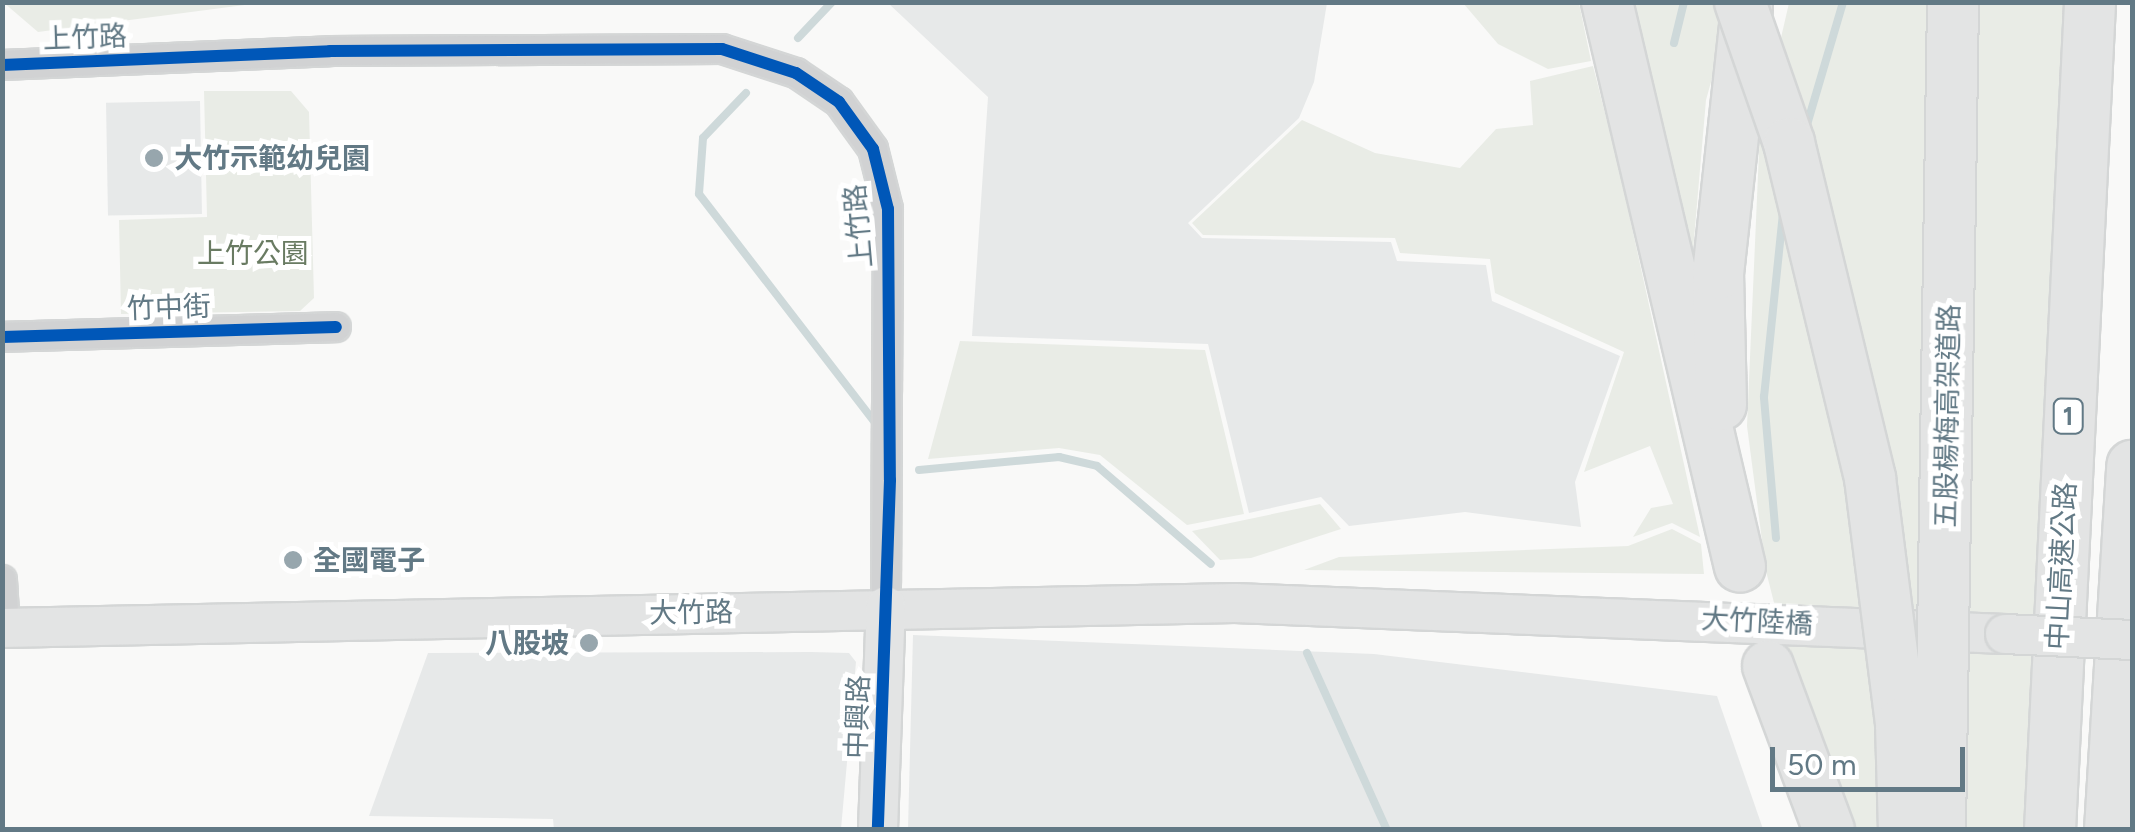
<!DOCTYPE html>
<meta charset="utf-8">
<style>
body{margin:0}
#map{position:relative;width:2135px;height:832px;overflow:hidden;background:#f9f9f8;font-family:Figtree,"Noto Sans TC",sans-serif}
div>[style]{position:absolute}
.built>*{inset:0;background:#e7e9e9;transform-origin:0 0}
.green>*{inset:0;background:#e9ece6}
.stream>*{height:8px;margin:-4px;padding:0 4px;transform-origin:4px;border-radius:4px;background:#ced9da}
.roads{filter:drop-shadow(2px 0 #d4d6d6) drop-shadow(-2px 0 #d4d6d6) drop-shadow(0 2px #d4d6d6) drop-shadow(0 -2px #d4d6d6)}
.street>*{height:28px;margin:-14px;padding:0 14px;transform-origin:14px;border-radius:14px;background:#d1d2d3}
.secondary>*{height:38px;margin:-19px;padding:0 19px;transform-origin:19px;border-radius:19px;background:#e3e4e4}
.highway>*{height:50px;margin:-25px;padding:0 25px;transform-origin:25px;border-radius:25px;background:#e3e4e4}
.bridges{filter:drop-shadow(2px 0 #d4d6d6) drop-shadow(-2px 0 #d4d6d6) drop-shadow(0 2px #d4d6d6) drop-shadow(0 -2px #d4d6d6)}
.secondary-bridge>*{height:38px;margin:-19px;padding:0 19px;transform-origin:19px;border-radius:19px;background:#e3e4e4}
.highway-bridge>*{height:50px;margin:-25px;padding:0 25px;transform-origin:25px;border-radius:25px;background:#e3e4e4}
.cycleway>*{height:12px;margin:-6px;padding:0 6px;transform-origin:6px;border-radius:6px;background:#0057b8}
.dots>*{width:28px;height:28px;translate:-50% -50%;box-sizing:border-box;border:5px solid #fff;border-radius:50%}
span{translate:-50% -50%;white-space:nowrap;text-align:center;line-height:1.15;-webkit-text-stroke:10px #fff;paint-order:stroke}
.shield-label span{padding:2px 8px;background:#fff;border:2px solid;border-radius:8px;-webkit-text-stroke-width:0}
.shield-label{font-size:25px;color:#627985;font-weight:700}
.street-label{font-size:28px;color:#627985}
.poi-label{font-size:28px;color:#627985;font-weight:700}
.left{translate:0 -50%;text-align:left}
.right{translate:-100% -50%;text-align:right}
.park-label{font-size:28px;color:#697b62}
.frame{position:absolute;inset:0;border:5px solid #627985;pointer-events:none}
.scale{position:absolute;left:1770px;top:747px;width:195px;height:45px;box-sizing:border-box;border:5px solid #627985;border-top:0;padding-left:12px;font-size:30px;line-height:35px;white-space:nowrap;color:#627985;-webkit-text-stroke:8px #fff;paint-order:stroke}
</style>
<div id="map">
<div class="built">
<i style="clip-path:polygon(888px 3px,1327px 3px,1314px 82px,1299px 118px,1188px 223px,1202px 238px,1391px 242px,1397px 261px,1486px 265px,1492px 301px,1620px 356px,1575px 482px,1581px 527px,1465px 512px,1349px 526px,1321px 497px,1249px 513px,1208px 344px,972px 336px,988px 97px)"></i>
<i style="left:200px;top:101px;width:113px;height:94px;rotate:89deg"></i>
<i style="clip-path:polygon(913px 635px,1374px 654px,1717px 696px,1763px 829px,908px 829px)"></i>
<i style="clip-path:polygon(811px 652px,849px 653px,856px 662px,841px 829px,554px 830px,553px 819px,369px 816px,428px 653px)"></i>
</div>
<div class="green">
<i style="clip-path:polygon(3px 2px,259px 2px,259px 3px,38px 32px)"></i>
<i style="clip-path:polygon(1463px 3px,1579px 3px,1591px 61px,1548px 69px,1498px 44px)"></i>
<i style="clip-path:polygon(1635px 3px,1733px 3px,1706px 100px,1690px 285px)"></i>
<i style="clip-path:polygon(1789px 3px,2071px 3px,2032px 829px,1831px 829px,1766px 571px,1747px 426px,1760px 129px)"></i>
<i style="clip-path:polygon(1593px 66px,1618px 164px,1700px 537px,1672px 523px,1633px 537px,1651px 508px,1673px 504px,1650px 446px,1584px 472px,1624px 352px,1495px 293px,1490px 259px,1400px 253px,1395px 238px,1203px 235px,1192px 223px,1302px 120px,1375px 153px,1460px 168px,1496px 129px,1533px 125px,1530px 81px)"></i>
<i style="clip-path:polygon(204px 91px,291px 91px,309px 112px,314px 298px,300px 311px,121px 314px,119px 220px,207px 217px)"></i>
<i style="clip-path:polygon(960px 341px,1205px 350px,1244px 514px,1187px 525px,1100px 455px,1059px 448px,928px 459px)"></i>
<i style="clip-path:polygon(1320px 504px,1341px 529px,1251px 558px,1220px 560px,1192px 531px)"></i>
<i style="clip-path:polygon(1672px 529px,1701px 544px,1704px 574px,1304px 570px,1339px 557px,1628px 546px)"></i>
</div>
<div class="stream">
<i style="left:798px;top:38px;width:50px;rotate:-46.6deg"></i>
<i style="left:1674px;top:43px;width:42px;rotate:-76.3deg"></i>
<i style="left:746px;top:93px;width:62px;rotate:133.7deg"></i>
<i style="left:703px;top:138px;width:56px;rotate:94.1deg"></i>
<i style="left:699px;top:194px;width:292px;rotate:52.4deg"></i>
<i style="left:1806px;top:128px;width:131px;rotate:-73.6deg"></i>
<i style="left:919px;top:470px;width:141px;rotate:-5.3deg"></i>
<i style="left:1059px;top:457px;width:39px;rotate:13deg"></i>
<i style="left:1097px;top:466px;width:150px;rotate:40.7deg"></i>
<i style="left:1776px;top:538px;width:142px;rotate:-94.9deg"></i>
<i style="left:1764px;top:397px;width:184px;rotate:-84.1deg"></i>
<i style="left:1307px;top:653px;width:194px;rotate:65.7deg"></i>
</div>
<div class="roads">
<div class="street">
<i style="left:2px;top:65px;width:328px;rotate:-2.4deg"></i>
<i style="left:330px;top:51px;width:392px;rotate:-0.3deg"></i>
<i style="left:722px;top:49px;width:78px;rotate:18deg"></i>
<i style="left:796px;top:73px;width:52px;rotate:34deg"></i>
<i style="left:839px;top:102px;width:58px;rotate:54.1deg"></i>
<i style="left:873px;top:149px;width:62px;rotate:76deg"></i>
<i style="left:888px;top:209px;width:397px;rotate:90.3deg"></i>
<i style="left:2px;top:337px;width:334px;rotate:-1.7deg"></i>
<i style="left:2px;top:580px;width:48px;rotate:86.4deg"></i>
</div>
<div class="secondary">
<i style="left:2px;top:628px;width:1233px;rotate:-1.16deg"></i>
<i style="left:1235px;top:603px;width:771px;rotate:2.31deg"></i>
<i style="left:878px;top:830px;width:224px;rotate:-88deg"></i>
</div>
<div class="highway">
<i style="left:1607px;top:2px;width:580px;rotate:76.75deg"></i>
<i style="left:1721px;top:405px;width:131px;rotate:-91.3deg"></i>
<i style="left:1718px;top:274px;width:269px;rotate:-83.8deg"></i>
<i style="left:1768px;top:666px;width:175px;rotate:69.6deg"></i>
<i style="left:2050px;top:830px;width:829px;rotate:-87.23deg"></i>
<i style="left:2110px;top:830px;width:365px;rotate:-86.5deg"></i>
</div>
</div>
<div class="bridges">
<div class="secondary-bridge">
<i style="left:2005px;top:634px;width:127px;rotate:2.7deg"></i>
</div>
<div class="highway-bridge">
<i style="left:1740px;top:2px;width:149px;rotate:70.8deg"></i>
<i style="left:1789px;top:143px;width:345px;rotate:76.4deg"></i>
<i style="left:1870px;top:478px;width:248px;rotate:82.8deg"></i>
<i style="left:1901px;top:724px;width:106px;rotate:88.4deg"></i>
<i style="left:1940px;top:830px;width:828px;rotate:-89.1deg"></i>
</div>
</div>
<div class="cycleway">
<i style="left:2px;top:65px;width:328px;rotate:-2.4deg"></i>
<i style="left:330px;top:51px;width:392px;rotate:-0.3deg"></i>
<i style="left:722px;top:49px;width:78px;rotate:18deg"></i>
<i style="left:796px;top:73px;width:52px;rotate:34deg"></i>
<i style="left:839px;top:102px;width:58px;rotate:54.1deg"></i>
<i style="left:873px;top:149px;width:62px;rotate:76deg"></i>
<i style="left:888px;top:209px;width:271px;rotate:89.6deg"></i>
<i style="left:890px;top:480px;width:350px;rotate:92deg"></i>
<i style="left:2px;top:337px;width:334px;rotate:-1.7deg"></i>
</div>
<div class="dots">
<i style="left:154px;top:158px;background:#97a6ad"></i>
<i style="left:293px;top:560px;background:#97a6ad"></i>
<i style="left:589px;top:643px;background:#97a6ad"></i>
</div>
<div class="shield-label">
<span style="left:2068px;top:416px">1</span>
</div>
<div class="street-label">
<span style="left:85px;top:37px;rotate:-2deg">上竹路</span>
<span style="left:858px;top:226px;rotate:-95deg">上竹路</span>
<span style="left:169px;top:307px;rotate:-2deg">竹中街</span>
<span style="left:1947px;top:416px;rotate:-89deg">五股楊梅高架道路</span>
<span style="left:2061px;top:566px;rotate:-87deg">中山高速公路</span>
<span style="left:691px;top:612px;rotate:-1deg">大竹路</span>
<span style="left:1757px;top:621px;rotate:3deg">大竹陸橋</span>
<span style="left:857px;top:717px;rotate:-88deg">中興路</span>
</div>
<div class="poi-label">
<span class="left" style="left:174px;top:158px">大竹示範幼兒園</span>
<span class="left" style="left:313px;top:560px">全國電子</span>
<span class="right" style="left:569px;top:643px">八股坡</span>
</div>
<div class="park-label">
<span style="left:253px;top:253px">上竹公園</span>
</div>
<div class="frame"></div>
<div class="scale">50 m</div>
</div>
